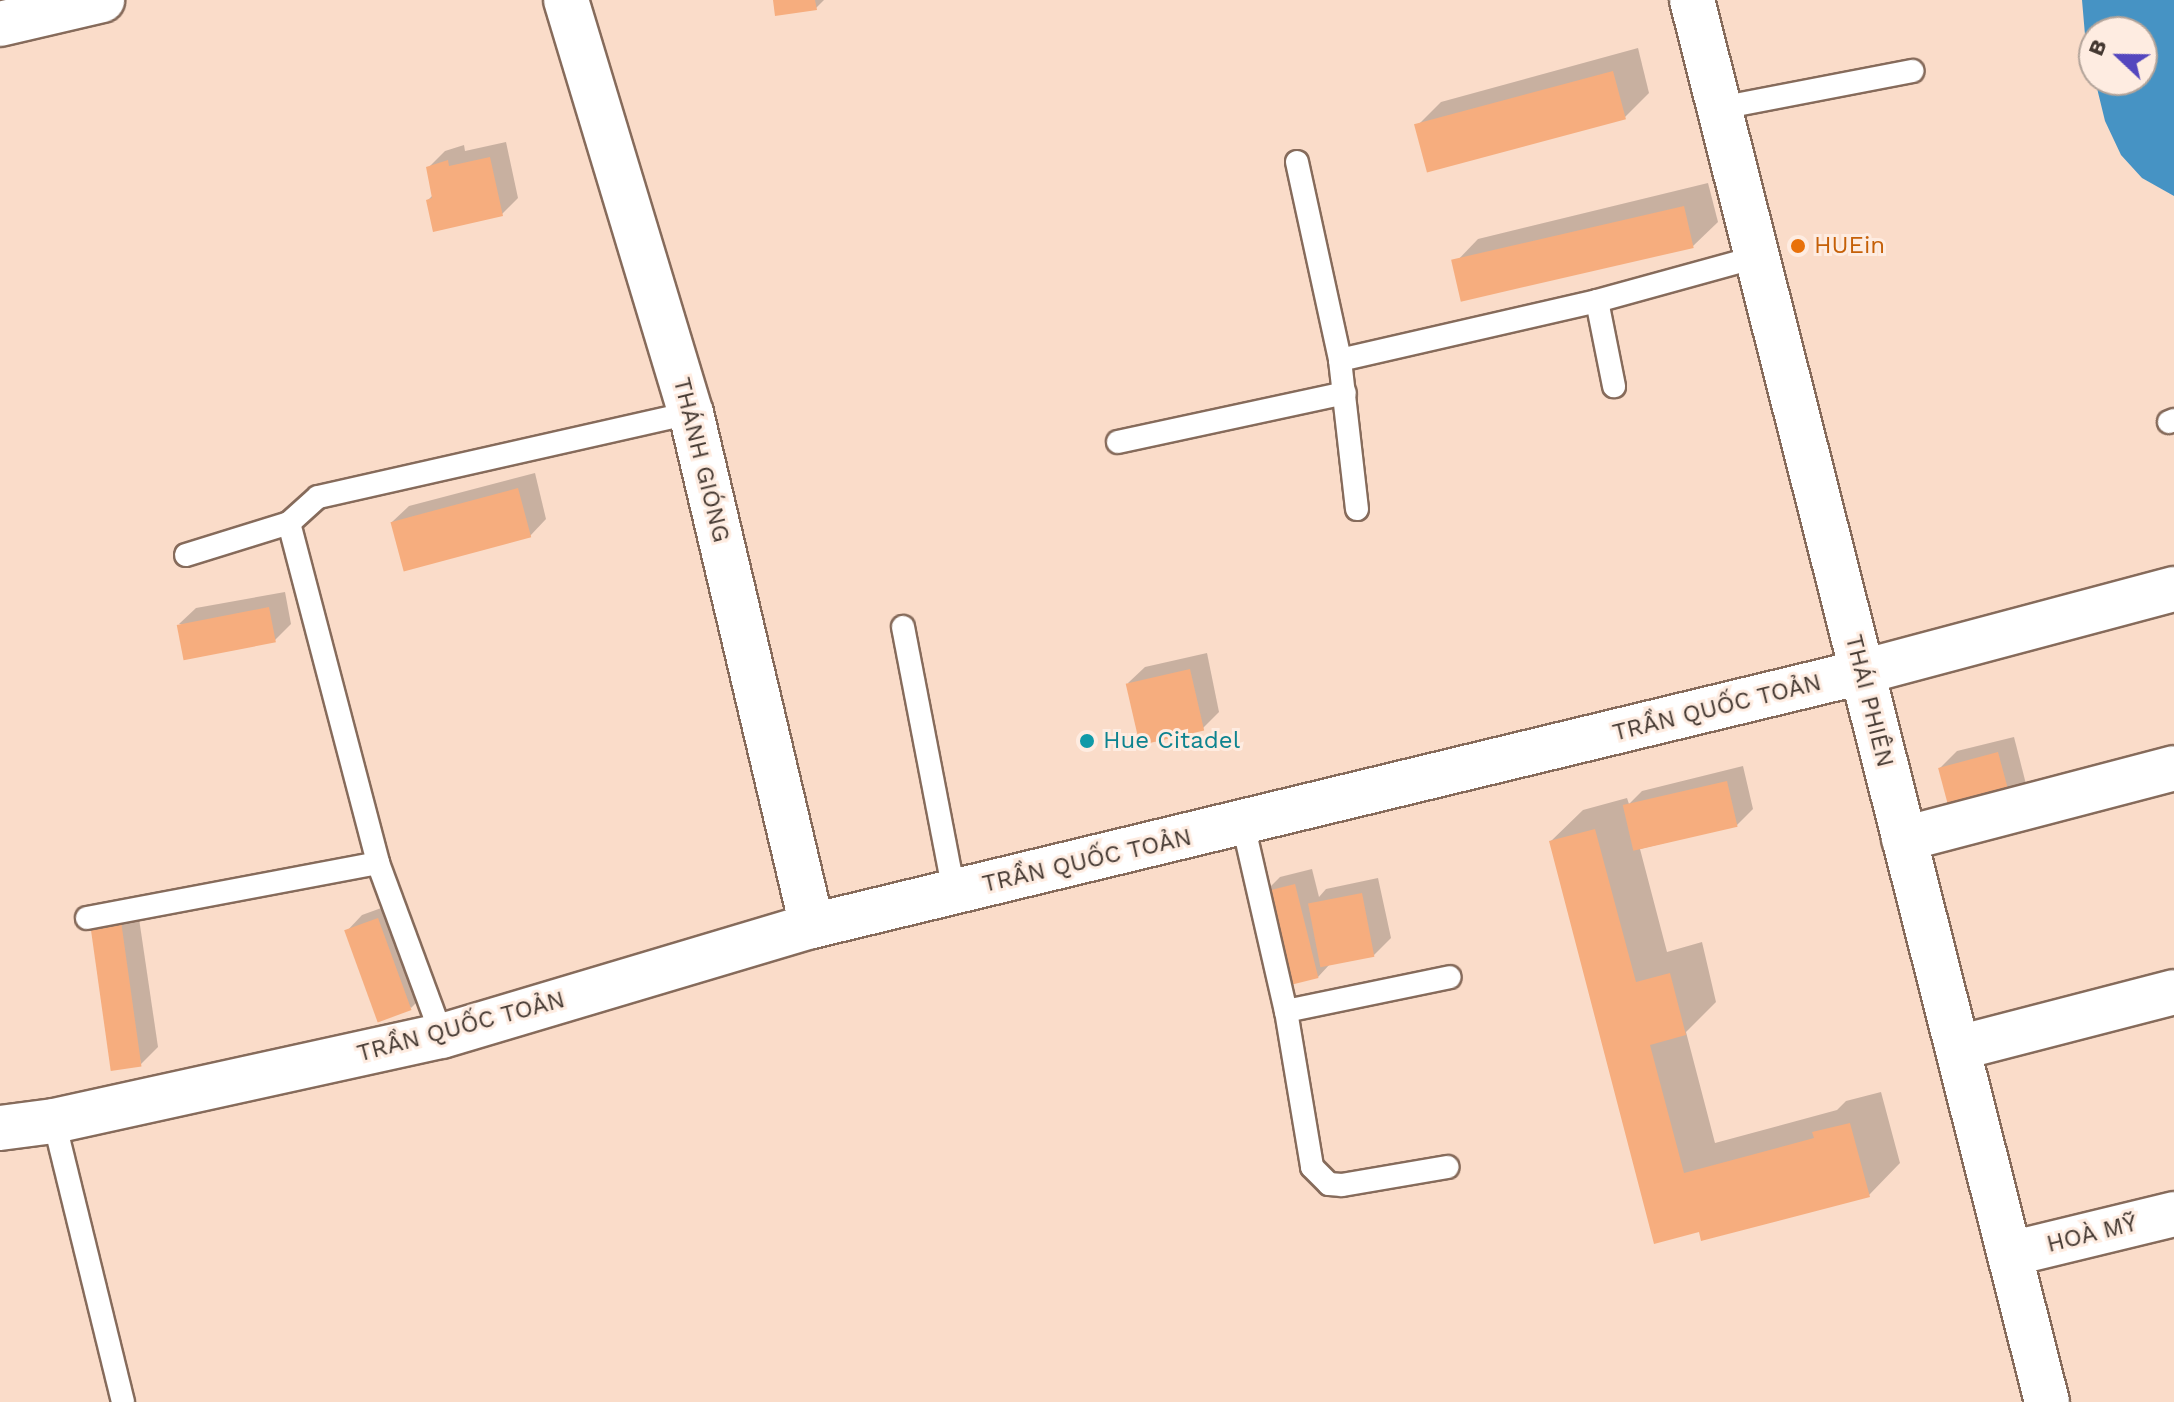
<!DOCTYPE html>
<meta charset="utf-8">
<style>
body{margin:0}
#map{position:relative;width:2174px;height:1402px;overflow:hidden;background:#fadcc9;font-family:"Work Sans",sans-serif}
div>[style]{position:absolute}
.water>*{inset:0;background:#4693c4}
.shadow>*{inset:0;background:#0003}
.building>*{inset:0;background:#f6ad7e;transform-origin:0 0}
.roads{filter:drop-shadow(2px 0 #866b5b) drop-shadow(-2px 0 #866b5b) drop-shadow(0 2px #866b5b) drop-shadow(0 -2px #866b5b)}
.lane>*{height:22px;margin:-11px;padding:0 11px;transform-origin:11px;border-radius:11px;background:#fff}
.street>*{height:44px;margin:-22px;padding:0 22px;transform-origin:22px;border-radius:22px;background:#fff}
.secondary>*{height:44px;margin:-22px;padding:0 22px;transform-origin:22px;border-radius:22px;background:#fff}
.dots>*{width:22px;height:22px;translate:-50% -50%;box-sizing:border-box;border:4px solid #feece1;border-radius:50%}
span{translate:-50% -50%;white-space:nowrap;text-align:center;line-height:1.15;-webkit-text-stroke:6px #feece1;paint-order:stroke}
.food-label{font-size:24px;color:#c56008}
.left{translate:0 -50%;text-align:left}
.street-label{font-size:24px;color:#433730}
.culture-label{font-size:24px;color:#0d838f}
.north{position:absolute;left:2078px;top:16px;width:80px;height:80px;box-sizing:border-box;background:#feece1;border:2px solid #b3a49a;border-radius:50%;rotate:292deg;font-size:22px;font-weight:700;line-height:32px;text-align:center;color:#433730}
.north::after{content:'';display:block;margin:auto;width:28px;height:36px;background:#5446be;clip-path:polygon(50% 0,100% 100%,50% 72%,0 100%)}
</style>
<div id="map">
<div class="water">
<i style="clip-path:polygon(2082px 0,2174px 0,2174px 196px,2142px 178px,2121px 155px,2105px 121px,2095px 80px,2142px 80px,2142px 32px,2094px 32px,2094px 74px,2085px 35px)"></i>
</div>
<div class="shadow">
<i style="clip-path:polygon(775px 0,824px 0,816px 8px)"></i>
<i style="clip-path:polygon(1638px 48px,1649px 93px,1625px 117px,1416px 127px,1441px 102px)"></i>
<i style="clip-path:polygon(506px 142px,518px 198px,502px 214px,428px 200px,434px 194px,428px 168px,445px 151px,464px 145px,465px 151px)"></i>
<i style="clip-path:polygon(1708px 183px,1718px 222px,1693px 246px,1454px 264px,1478px 239px)"></i>
<i style="clip-path:polygon(535px 473px,546px 519px,530px 536px,392px 522px,409px 506px)"></i>
<i style="clip-path:polygon(285px 592px,291px 624px,275px 640px,179px 624px,196px 608px)"></i>
<i style="clip-path:polygon(1207px 653px,1219px 712px,1203px 728px,1128px 683px,1145px 667px)"></i>
<i style="clip-path:polygon(2014px 737px,2027px 788px,1947px 794px,1940px 768px,1957px 751px)"></i>
<i style="clip-path:polygon(1743px 766px,1753px 809px,1737px 825px,1640px 849px,1667px 952px,1702px 942px,1716px 1002px,1686px 1032px,1715px 1143px,1837px 1110px,1846px 1101px,1881px 1092px,1900px 1163px,1869px 1195px,1703px 1238px,1551px 841px,1583px 810px,1627px 798px,1629px 804px,1642px 791px)"></i>
<i style="clip-path:polygon(1312px 869px,1319px 897px,1326px 889px,1378px 878px,1391px 938px,1374px 955px,1330px 964px,1318px 977px,1264px 893px,1280px 877px)"></i>
<i style="clip-path:polygon(395px 903px,427px 992px,411px 1008px,346px 932px,362px 915px)"></i>
<i style="clip-path:polygon(137px 905px,158px 1047px,141px 1064px,108px 909px)"></i>
</div>
<div class="building">
<i style="clip-path:polygon(773px 0,815px 0,817px 10px,775px 16px)"></i>
<i style="left:1613px;top:71px;width:50px;height:206px;rotate:75deg"></i>
<i style="clip-path:polygon(490px 157px,503px 216px,433px 232px,426px 200px,432px 198px,426px 167px,448px 160px,449px 166px)"></i>
<i style="left:1684px;top:206px;width:43px;height:239px;rotate:77deg"></i>
<i style="left:518px;top:488px;width:51px;height:132px;rotate:75deg"></i>
<i style="left:269px;top:607px;width:36px;height:94px;rotate:79deg"></i>
<i style="left:1190px;top:669px;width:63px;height:66px;rotate:77deg"></i>
<i style="left:1998px;top:752px;width:56px;height:62px;rotate:75deg"></i>
<i style="left:1727px;top:781px;width:47px;height:107px;rotate:77deg"></i>
<i style="clip-path:polygon(1595px 829px,1636px 982px,1670px 973px,1686px 1035px,1650px 1045px,1684px 1173px,1814px 1138px,1812px 1132px,1850px 1123px,1870px 1197px,1701px 1241px,1699px 1232px,1654px 1244px,1549px 841px)"></i>
<i style="left:1295px;top:884px;width:97px;height:34px;rotate:76deg"></i>
<i style="left:1362px;top:893px;width:65px;height:55px;rotate:79deg"></i>
<i style="left:378px;top:918px;width:98px;height:36px;rotate:70deg"></i>
<i style="left:121px;top:921px;width:147px;height:31px;rotate:82deg"></i>
</div>
<div class="roads">
<div class="lane">
<i style="left:1720px;top:108px;width:196px;rotate:-10.9deg"></i>
<i style="left:1297px;top:162px;width:203px;rotate:77.7deg"></i>
<i style="left:1340px;top:360px;width:150px;rotate:83.5deg"></i>
<i style="left:1597px;top:301px;width:87px;rotate:78.7deg"></i>
<i style="left:1340px;top:360px;width:264px;rotate:-12.9deg"></i>
<i style="left:1597px;top:301px;width:166px;rotate:-15.4deg"></i>
<i style="left:2169px;top:422px;width:5px;rotate:-22deg"></i>
<i style="left:1118px;top:442px;width:232px;rotate:-12.2deg"></i>
<i style="left:289px;top:523px;width:351px;rotate:75.3deg"></i>
<i style="left:378px;top:863px;width:184px;rotate:69.7deg"></i>
<i style="left:186px;top:555px;width:108px;rotate:-17.3deg"></i>
<i style="left:289px;top:523px;width:39px;rotate:-42deg"></i>
<i style="left:318px;top:497px;width:382px;rotate:-12.7deg"></i>
<i style="left:903px;top:627px;width:271px;rotate:79.1deg"></i>
<i style="left:1243px;top:824px;width:192px;rotate:77.1deg"></i>
<i style="left:1286px;top:1011px;width:158px;rotate:80.5deg"></i>
<i style="left:1312px;top:1167px;width:24px;rotate:45deg"></i>
<i style="left:1329px;top:1184px;width:13px;rotate:4deg"></i>
<i style="left:1342px;top:1185px;width:107px;rotate:-9.7deg"></i>
<i style="left:87px;top:918px;width:296px;rotate:-10.7deg"></i>
<i style="left:1286px;top:1011px;width:167px;rotate:-11.7deg"></i>
<i style="left:54px;top:1121px;width:289px;rotate:76.2deg"></i>
</div>
<div class="street">
<i style="left:566px;top:0;width:432px;rotate:73.2deg"></i>
<i style="left:691px;top:413px;width:527px;rotate:76.73deg"></i>
<i style="left:1692px;top:0;width:1446px;rotate:75.79deg"></i>
<i style="left:1904px;top:839px;width:279px;rotate:-14.7deg"></i>
<i style="left:1958px;top:1048px;width:223px;rotate:-14.5deg"></i>
<i style="left:0;top:1128px;width:54px;rotate:-7.4deg"></i>
<i style="left:54px;top:1121px;width:397px;rotate:-12.4deg"></i>
<i style="left:442px;top:1036px;width:386px;rotate:-16.6deg"></i>
<i style="left:812px;top:926px;width:1080px;rotate:-13.6deg"></i>
<i style="left:1862px;top:672px;width:323px;rotate:-14.9deg"></i>
<i style="left:2010px;top:1254px;width:169px;rotate:-13.7deg"></i>
</div>
<div class="secondary">
<i style="left:0;top:24px;width:105px;rotate:-13.2deg"></i>
</div>
</div>
<div class="dots">
<i style="left:1798px;top:246px;background:#e8710a"></i>
<i style="left:1087px;top:741px;background:#0f9aa8"></i>
</div>
<div class="food-label">
<span class="left" style="left:1814px;top:246px">HUEin</span>
</div>
<div class="street-label">
<span style="left:701px;top:460px;rotate:76deg">THÁNH GIÓNG</span>
<span style="left:1869px;top:701px;rotate:76deg">THÁI PHIÊN</span>
<span style="left:1717px;top:708px;rotate:-14deg">TRẦN QUỐC TOẢN</span>
<span style="left:1087px;top:861px;rotate:-13deg">TRẦN QUỐC TOẢN</span>
<span style="left:461px;top:1027px;rotate:-15deg">TRẦN QUỐC TOẢN</span>
<span style="left:2092px;top:1234px;rotate:-14deg">HOÀ MỸ</span>
</div>
<div class="culture-label">
<span class="left" style="left:1103px;top:741px">Hue Citadel</span>
</div>
<div class="north">B</div>
</div>
